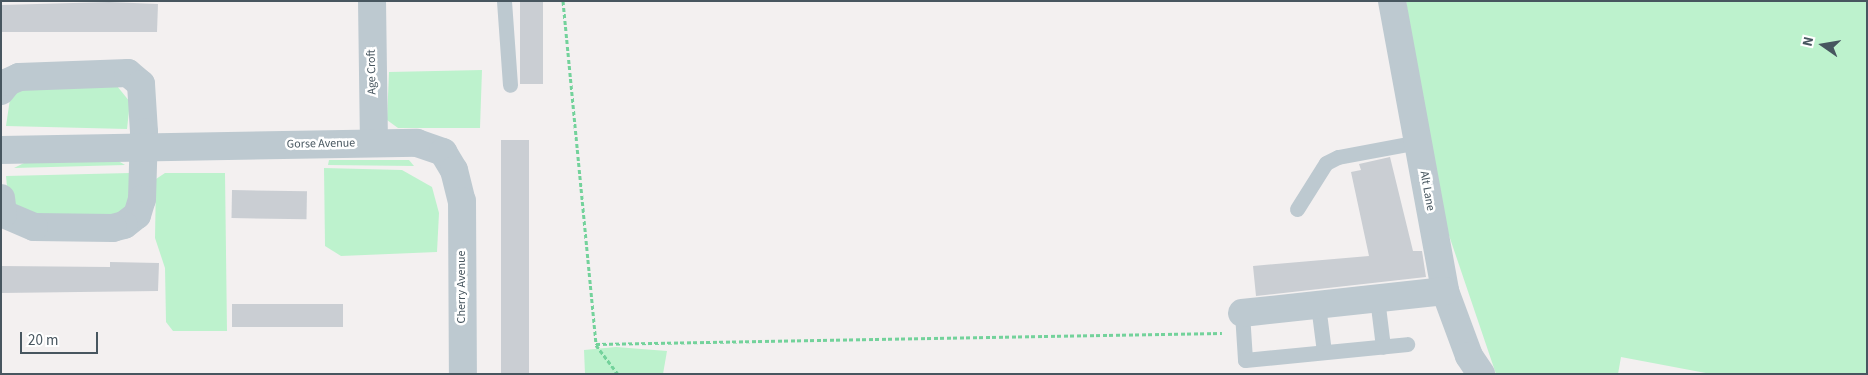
<!DOCTYPE html>
<style>
body{margin:0}
#map{position:relative;width:1868px;height:375px;overflow:hidden;background:#f3f0f0;font-family:"Source Sans 3",sans-serif}
div>[style]{position:absolute}
.green>*{inset:0;background:#bdf2cd}
.building>*{inset:0;background:#caced3;transform-origin:0 0}
.path>*{height:3px;margin-top:-1.5px;transform-origin:0;background:repeating-linear-gradient(90deg,#73d29b 0 4px,transparent 0 6.5px)}
.service>*{height:15px;margin:-7.5px;padding:0 7.5px;transform-origin:7.5px;border-radius:7.5px;background:#bdc9d0}
.minor>*{height:28px;margin:-14px;padding:0 14px;transform-origin:14px;border-radius:14px;background:#bdc9d0}
span{translate:-50% -50%;white-space:nowrap;text-align:center;line-height:1.15;-webkit-text-stroke:5px #fff;paint-order:stroke}
.street-label{font-size:12px;color:#47565f}
.frame{position:absolute;inset:0;border:2px solid #47565f;pointer-events:none}
.north{position:absolute;left:1798px;top:20px;width:50px;height:50px;-webkit-text-stroke:4px #fff;paint-order:stroke;rotate:283deg;font-size:14px;font-weight:700;line-height:20px;text-align:center;color:#47565f}
.north::after{content:'';display:block;margin:auto;width:18px;height:22px;background:#47565f;clip-path:polygon(50% 0,100% 100%,50% 72%,0 100%)}
.scale{position:absolute;left:20px;top:332px;width:78px;height:22px;box-sizing:border-box;border:2px solid #47565f;border-top:0;padding-left:6px;font-size:15px;line-height:18px;white-space:nowrap;color:#47565f;-webkit-text-stroke:4px #fff;paint-order:stroke}
</style>
<div id="map">
<div class="green">
<i style="clip-path:polygon(1406px 1px,1867px 1px,1867px 374px,1711px 374px,1621px 357px,1618px 374px,1496px 374px,1436px 197px)"></i>
<i style="clip-path:polygon(482px 70px,480px 128px,398px 128px,387px 120px,389px 72px)"></i>
<i style="clip-path:polygon(117px 86px,130px 102px,127px 129px,6px 126px,10px 99px,19px 90px)"></i>
<i style="clip-path:polygon(115px 159px,125px 165px,14px 168px,24px 163px)"></i>
<i style="clip-path:polygon(329px 160px,409px 160px,414px 166px,328px 165px)"></i>
<i style="clip-path:polygon(324px 168px,402px 170px,432px 187px,439px 213px,437px 252px,341px 256px,325px 246px)"></i>
<i style="clip-path:polygon(130px 173px,128px 211px,117px 218px,31px 221px,8px 197px,6px 176px)"></i>
<i style="clip-path:polygon(165px 173px,225px 173px,227px 331px,173px 331px,166px 322px,165px 268px,155px 238px,156px 179px)"></i>
<i style="clip-path:polygon(616px 347px,667px 351px,663px 374px,585px 374px,584px 350px)"></i>
</div>
<div class="building">
<i style="left:520px;top:1px;width:23px;height:83px"></i>
<i style="clip-path:polygon(109px 2px,158px 4px,157px 32px,1px 32px,1px 5px)"></i>
<i style="left:501px;top:140px;width:28px;height:234px"></i>
<i style="clip-path:polygon(1390px 157px,1413px 251px,1422px 251px,1426px 277px,1256px 296px,1253px 266px,1369px 256px,1351px 172px,1361px 170px,1359px 164px)"></i>
<i style="left:232px;top:190px;width:75px;height:28px;rotate:1deg"></i>
<i style="clip-path:polygon(110px 262px,159px 263px,158px 291px,1px 293px,1px 266px,110px 267px)"></i>
<i style="left:343px;top:304px;width:23px;height:111px;rotate:90deg"></i>
</div>
<div class="path">
<i style="left:563px;top:1px;width:345px;rotate:84.5deg"></i>
<i style="left:596px;top:344px;width:626px;rotate:-1.01deg"></i>
<i style="left:596px;top:345px;width:36px;rotate:53deg"></i>
</div>
<div class="service">
<i style="left:504px;top:1px;width:84px;rotate:85.9deg"></i>
<i style="left:1297px;top:209px;width:54px;rotate:-57.8deg"></i>
<i style="left:1326px;top:163px;width:13px;rotate:-27deg"></i>
<i style="left:1338px;top:157px;width:81px;rotate:-10.6deg"></i>
<i style="left:1377px;top:298px;width:49px;rotate:83deg"></i>
<i style="left:1318px;top:305px;width:47px;rotate:82.7deg"></i>
<i style="left:1242px;top:313px;width:47px;rotate:86.3deg"></i>
<i style="left:1245px;top:360px;width:163px;rotate:-5.6deg"></i>
</div>
<div class="minor">
<i style="left:372px;top:1px;width:142px;rotate:89.2deg"></i>
<i style="left:1392px;top:1px;width:295px;rotate:79.6deg"></i>
<i style="left:1445px;top:291px;width:69px;rotate:69.7deg"></i>
<i style="left:1469px;top:356px;width:22px;rotate:56deg"></i>
<i style="left:1px;top:91px;width:11px;rotate:-52deg"></i>
<i style="left:8px;top:82px;width:12px;rotate:-24deg"></i>
<i style="left:19px;top:77px;width:109px;rotate:-2.1deg"></i>
<i style="left:128px;top:73px;width:17px;rotate:40deg"></i>
<i style="left:141px;top:84px;width:48px;rotate:86.4deg"></i>
<i style="left:144px;top:132px;width:67px;rotate:91.7deg"></i>
<i style="left:142px;top:199px;width:17px;rotate:107deg"></i>
<i style="left:137px;top:215px;width:16px;rotate:142deg"></i>
<i style="left:124px;top:225px;width:11px;rotate:165deg"></i>
<i style="left:113px;top:228px;width:79px;rotate:-179.3deg"></i>
<i style="left:34px;top:227px;width:34px;rotate:-157deg"></i>
<i style="left:3px;top:214px;width:16px;rotate:-97deg"></i>
<i style="left:1px;top:150px;width:416px;rotate:-1deg"></i>
<i style="left:417px;top:143px;width:28px;rotate:19deg"></i>
<i style="left:443px;top:152px;width:21px;rotate:59deg"></i>
<i style="left:454px;top:170px;width:32px;rotate:76deg"></i>
<i style="left:462px;top:201px;width:173px;rotate:89.7deg"></i>
<i style="left:1242px;top:313px;width:204px;rotate:-6.2deg"></i>
</div>
<div class="street-label">
<span style="left:372px;top:72px;rotate:-91deg">Age Croft</span>
<span style="left:321px;top:144px;rotate:-1deg">Gorse Avenue</span>
<span style="left:1427px;top:191px;rotate:80deg">Alt Lane</span>
<span style="left:462px;top:287px;rotate:-90deg">Cherry Avenue</span>
</div>
<div class="frame"></div>
<div class="north">N</div>
<div class="scale">20 m</div>
</div>
